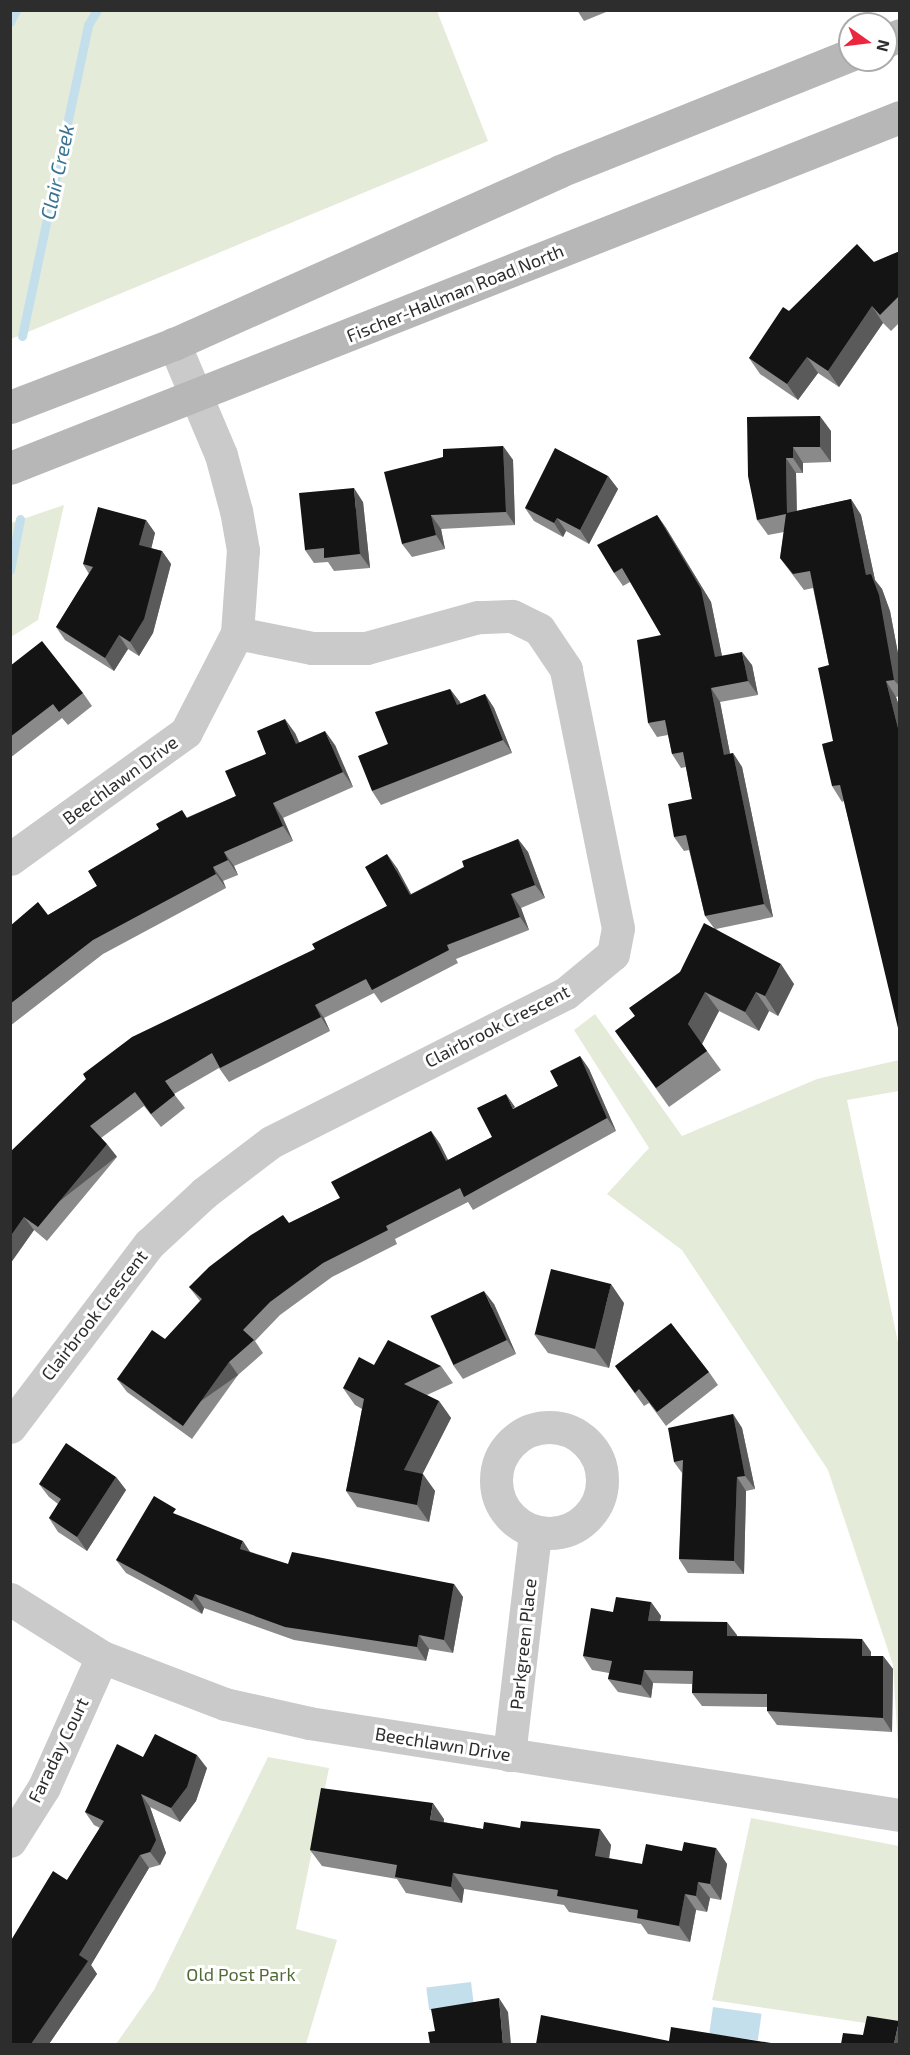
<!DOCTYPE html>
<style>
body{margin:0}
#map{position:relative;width:910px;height:2055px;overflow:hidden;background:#fff;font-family:"Exo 2",sans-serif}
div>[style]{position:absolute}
.green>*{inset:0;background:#e4ebd9}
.water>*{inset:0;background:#c4dfec;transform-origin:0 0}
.stream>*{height:9px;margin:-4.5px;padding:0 4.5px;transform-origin:4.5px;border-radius:4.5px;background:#c4dfec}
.minor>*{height:33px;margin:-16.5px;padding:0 16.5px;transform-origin:16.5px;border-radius:16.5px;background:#cacaca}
.minor>.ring{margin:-16.5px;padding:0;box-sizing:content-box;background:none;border:33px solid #cacaca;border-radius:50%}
.secondary>*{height:33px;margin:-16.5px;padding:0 16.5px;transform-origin:16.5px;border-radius:16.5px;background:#b7b7b7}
.wall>*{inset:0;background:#8a8a8a}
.shaded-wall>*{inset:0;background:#5a5a5a;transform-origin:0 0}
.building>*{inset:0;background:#141414;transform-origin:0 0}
span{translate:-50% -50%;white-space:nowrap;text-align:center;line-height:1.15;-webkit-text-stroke:6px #fff;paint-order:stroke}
.street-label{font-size:18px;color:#2d2d2d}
.park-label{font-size:18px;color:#526a38}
.water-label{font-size:20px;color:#387392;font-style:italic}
.frame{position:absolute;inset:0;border:12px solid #2d2d2d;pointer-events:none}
.north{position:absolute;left:838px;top:12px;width:60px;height:60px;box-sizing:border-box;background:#fff;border:2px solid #ababab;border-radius:50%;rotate:104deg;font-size:16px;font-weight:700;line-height:24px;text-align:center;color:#2d2d2d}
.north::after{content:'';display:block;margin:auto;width:21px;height:27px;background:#ed263f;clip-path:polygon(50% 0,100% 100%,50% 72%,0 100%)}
</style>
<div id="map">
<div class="green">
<i style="clip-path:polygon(10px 11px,437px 11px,488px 141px,11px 339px)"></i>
<i style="clip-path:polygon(64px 505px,38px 620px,11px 637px,11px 523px)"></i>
<i style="clip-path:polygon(595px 1014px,682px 1136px,817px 1079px,899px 1060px,899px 1091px,847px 1100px,899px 1347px,899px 1762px,893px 1665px,828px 1470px,682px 1250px,607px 1194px,649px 1148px,574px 1030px)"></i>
<i style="clip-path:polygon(268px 1757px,329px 1768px,296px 1929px,337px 1940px,306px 2044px,116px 2044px,154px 1990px)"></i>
<i style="clip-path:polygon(751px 1818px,899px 1846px,899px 2028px,712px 2000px)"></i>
</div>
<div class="water">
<i style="left:471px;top:1982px;width:23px;height:45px;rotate:83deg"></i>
<i style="left:713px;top:2007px;width:49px;height:27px;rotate:8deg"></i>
</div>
<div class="stream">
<i style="left:10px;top:22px;width:13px;rotate:-63deg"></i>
<i style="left:22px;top:336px;width:318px;rotate:-78deg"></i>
<i style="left:88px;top:25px;width:17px;rotate:-59deg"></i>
<i style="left:10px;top:570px;width:52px;rotate:-78.9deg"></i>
</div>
<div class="minor">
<i style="left:10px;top:859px;width:217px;rotate:-35.8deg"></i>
<i style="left:186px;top:732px;width:111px;rotate:-62.7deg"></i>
<i style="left:237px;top:633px;width:83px;rotate:-85.9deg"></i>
<i style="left:243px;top:550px;width:40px;rotate:-100deg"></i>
<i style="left:236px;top:511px;width:58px;rotate:-105deg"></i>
<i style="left:221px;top:455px;width:121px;rotate:-112.9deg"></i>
<i class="ring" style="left:496px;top:1427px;width:73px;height:73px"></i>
<i style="left:10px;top:1427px;width:230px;rotate:-52.8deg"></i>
<i style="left:149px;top:1244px;width:75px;rotate:-42.8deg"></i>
<i style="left:204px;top:1193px;width:84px;rotate:-37.3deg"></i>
<i style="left:271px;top:1142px;width:330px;rotate:-26.8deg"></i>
<i style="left:566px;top:993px;width:61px;rotate:-39.7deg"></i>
<i style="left:613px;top:954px;width:26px;rotate:-79deg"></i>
<i style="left:618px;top:928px;width:264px;rotate:-101.4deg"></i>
<i style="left:566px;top:669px;width:48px;rotate:-124deg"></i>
<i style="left:539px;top:629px;width:30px;rotate:-154deg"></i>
<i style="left:512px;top:616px;width:34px;rotate:178deg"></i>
<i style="left:478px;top:617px;width:116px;rotate:164.5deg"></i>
<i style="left:366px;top:648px;width:54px;rotate:180deg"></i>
<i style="left:312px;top:648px;width:76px;rotate:-168.7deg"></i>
<i style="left:10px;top:1599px;width:109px;rotate:32.2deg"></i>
<i style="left:102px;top:1657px;width:132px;rotate:20.9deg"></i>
<i style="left:225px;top:1704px;width:86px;rotate:12.7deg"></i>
<i style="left:309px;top:1723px;width:598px;rotate:8.85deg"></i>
<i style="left:509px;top:1755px;width:225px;rotate:-83.3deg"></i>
<i style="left:10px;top:1841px;width:64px;rotate:-57.8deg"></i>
<i style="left:44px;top:1787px;width:142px;rotate:-66deg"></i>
</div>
<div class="secondary">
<i style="left:886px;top:41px;width:15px;rotate:-23deg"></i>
<i style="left:10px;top:407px;width:176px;rotate:-21deg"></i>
<i style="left:174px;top:344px;width:423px;rotate:-24.1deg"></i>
<i style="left:560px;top:171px;width:312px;rotate:-21.8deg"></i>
<i style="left:10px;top:468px;width:957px;rotate:-21.52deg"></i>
</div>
<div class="wall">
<i style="clip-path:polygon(577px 10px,611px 10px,584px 21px)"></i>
<i style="clip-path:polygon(900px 251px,900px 322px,891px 331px,883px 323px,839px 387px,818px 373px,798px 400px,760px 374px,749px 358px,789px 311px,874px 262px)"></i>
<i style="clip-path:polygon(747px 417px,831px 431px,831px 462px,803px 463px,803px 473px,796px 473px,797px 511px,851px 499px,861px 515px,875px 580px,882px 589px,890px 611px,900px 664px,900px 696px,896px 697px,900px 709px,900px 1030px,844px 801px,842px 802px,832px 786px,833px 741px,829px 665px,813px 588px,804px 590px,780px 558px,784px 532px,768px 535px,757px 520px)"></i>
<i style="clip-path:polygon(503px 446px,513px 460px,515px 525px,441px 529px,445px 549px,412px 557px,402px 544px)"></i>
<i style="clip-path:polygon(608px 476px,618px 489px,589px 544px,566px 531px,563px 537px,534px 521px,525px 508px)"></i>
<i style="clip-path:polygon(363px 502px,370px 568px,334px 571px,328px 562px,314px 563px,305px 550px)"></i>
<i style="clip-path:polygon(657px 515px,666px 528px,711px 602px,722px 656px,752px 665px,758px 695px,720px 702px,730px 754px,733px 753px,742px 767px,773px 917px,716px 929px,794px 984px,778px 1016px,769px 1011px,759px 1031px,719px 1011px,702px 1044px,721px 1070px,669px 1107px,615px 1031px,635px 1016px,680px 972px,714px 928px,705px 916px,689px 850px,684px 851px,674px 837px,692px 799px,686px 767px,681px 768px,672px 754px,668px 735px,657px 737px,648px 723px,661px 635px,630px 582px,623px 586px,614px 573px)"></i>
<i style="clip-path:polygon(146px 520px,155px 533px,151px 548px,162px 551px,171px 564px,153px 633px,139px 656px,128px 649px,114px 671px,65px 640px,56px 627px,89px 574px,83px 564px)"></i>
<i style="clip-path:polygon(10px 666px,83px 693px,92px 706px,68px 725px,62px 718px,10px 758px)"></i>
<i style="clip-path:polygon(450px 689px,460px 704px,485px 694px,494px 708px,512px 753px,381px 805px,372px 791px,388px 744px)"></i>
<i style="clip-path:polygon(295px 733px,299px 742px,335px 745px,353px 787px,283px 818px,293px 841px,234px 866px,238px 875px,223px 881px,226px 888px,103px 954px,10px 1026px,10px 926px,48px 915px,97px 886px,188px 817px,236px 796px,266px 754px)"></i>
<i style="clip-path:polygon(518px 839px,528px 852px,545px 898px,521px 908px,529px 930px,456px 959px,458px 963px,381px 1003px,374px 993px,324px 1018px,330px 1031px,229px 1082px,219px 1068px,174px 1094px,185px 1108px,161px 1127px,144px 1106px,101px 1138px,117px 1157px,47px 1241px,34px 1230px,10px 1264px,10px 1152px,315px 949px,387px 906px,397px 868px,411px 894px)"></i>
<i style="clip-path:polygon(580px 1056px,589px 1069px,616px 1131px,473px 1210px,468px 1202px,395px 1239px,397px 1244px,332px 1277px,280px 1315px,255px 1341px,263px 1353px,238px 1375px,192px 1439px,127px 1392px,117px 1379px,165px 1339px,200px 1301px,189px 1287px,289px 1223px,340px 1198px,431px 1131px,440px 1144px,448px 1160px,492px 1137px,515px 1108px,558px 1086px)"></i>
<i style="clip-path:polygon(624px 1303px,609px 1368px,548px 1353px,534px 1334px)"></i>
<i style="clip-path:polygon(494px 1304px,516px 1354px,463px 1379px,453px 1365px)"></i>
<i style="clip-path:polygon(374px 1365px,441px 1366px,453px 1383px,427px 1395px,439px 1401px,451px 1418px,422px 1474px,435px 1491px,429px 1522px,357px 1507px,346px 1491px,362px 1409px,355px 1405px,343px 1388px)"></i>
<i style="clip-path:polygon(615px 1366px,709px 1372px,718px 1385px,666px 1426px,649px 1403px,644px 1406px)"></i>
<i style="clip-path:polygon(733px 1414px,742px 1428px,755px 1489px,746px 1491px,744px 1574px,688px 1573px,679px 1559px,682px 1473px,674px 1462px)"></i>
<i style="clip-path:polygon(116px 1477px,126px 1490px,87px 1551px,58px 1532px,49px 1518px,58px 1504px,49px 1497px,39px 1484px)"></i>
<i style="clip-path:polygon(180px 1516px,251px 1552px,288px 1564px,454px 1584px,463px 1597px,453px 1653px,429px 1649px,426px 1661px,294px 1640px,204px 1608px,202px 1614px,126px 1573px,116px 1560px)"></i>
<i style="clip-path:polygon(651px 1602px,661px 1616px,660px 1621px,737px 1635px,737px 1636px,862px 1639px,871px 1652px,871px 1656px,883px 1656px,893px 1669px,892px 1732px,777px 1725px,767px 1711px,767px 1707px,702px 1706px,692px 1693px,692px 1684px,653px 1683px,651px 1698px,618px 1692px,608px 1679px,609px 1673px,592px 1670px,583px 1656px,613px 1612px)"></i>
<i style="clip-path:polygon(143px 1757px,207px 1768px,196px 1801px,180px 1822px,150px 1807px,166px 1853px,160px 1865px,149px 1868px,91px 1965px,97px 1974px,49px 2044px,10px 2044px,67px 1880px,100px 1828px,94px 1825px,85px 1812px)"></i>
<i style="clip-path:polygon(444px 1819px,444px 1822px,483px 1829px,520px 1828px,600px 1829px,611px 1845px,609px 1858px,642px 1864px,682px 1851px,716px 1848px,727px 1864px,721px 1900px,710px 1898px,707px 1912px,696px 1910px,690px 1942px,648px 1934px,641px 1924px,569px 1912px,564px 1905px,464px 1889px,462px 1903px,406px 1893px,397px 1879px,322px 1866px,310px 1850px)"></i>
</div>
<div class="shaded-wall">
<i style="clip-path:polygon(872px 306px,883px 323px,839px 387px,828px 371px)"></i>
<i style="clip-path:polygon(807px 357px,818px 373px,798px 400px,787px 384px)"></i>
<i style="clip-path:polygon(820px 416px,831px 431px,831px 462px,820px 447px)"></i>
<i style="clip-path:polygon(503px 446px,513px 460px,515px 525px,506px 512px)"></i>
<i style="clip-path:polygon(793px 447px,803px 463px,803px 473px,793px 458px)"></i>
<i style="clip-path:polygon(786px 458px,796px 473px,797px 528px,787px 513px)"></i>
<i style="clip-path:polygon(608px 476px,618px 489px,589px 544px,580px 530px)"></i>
<i style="clip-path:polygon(354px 488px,363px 502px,370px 568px,360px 554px)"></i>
<i style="clip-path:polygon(851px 499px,861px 515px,875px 580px,882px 589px,890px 611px,900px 664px,900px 687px,894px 680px,866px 575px)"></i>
<i style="clip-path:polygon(431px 515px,441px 529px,445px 549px,436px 535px)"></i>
<i style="clip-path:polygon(657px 515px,666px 528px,711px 602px,725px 671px,715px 657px)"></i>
<i style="clip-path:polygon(557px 518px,566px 531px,563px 537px,554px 523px)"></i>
<i style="clip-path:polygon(146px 520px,155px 533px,149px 558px,139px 545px)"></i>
<i style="clip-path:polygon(162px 551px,171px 564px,153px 633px,139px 656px,130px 642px)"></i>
<i style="clip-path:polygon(119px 635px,128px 649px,114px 671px,105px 658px)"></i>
<i style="clip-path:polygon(742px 652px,752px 665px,758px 695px,748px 681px)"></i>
<i style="clip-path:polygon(886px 681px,896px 697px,900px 709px,900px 736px)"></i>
<i style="clip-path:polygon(711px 688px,720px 702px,733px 769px,724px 755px)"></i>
<i style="clip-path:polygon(450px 689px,460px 702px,466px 719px,457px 705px)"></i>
<i style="clip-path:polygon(485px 694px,494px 708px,512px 753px,503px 740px)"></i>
<i style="clip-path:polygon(285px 719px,295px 733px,306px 758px,296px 744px)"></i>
<i style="clip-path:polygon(325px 731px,335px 745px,353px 787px,343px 772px)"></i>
<i style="clip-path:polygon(733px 753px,742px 767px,773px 917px,764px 904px)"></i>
<i style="clip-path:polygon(273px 803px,283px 818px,293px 841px,283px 826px)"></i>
<i style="clip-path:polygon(518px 839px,528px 852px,545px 898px,535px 885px)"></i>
<i style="clip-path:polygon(224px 852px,234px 866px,238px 875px,228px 860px)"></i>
<i style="clip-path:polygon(387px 854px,397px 868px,419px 909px,410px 895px)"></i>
<i style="clip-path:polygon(213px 867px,223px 881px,226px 888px,216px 874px)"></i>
<i style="clip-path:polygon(511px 894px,521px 908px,529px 930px,520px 917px)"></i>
<i style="clip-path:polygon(781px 964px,794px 984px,778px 1016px,765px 996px)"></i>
<i style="clip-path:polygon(705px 992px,719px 1011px,702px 1044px,688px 1024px)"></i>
<i style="clip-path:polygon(756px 992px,769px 1011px,759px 1031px,745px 1012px)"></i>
<i style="clip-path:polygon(315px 1005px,324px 1018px,330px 1031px,321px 1017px)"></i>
<i style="clip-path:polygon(580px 1056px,589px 1069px,616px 1131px,607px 1118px)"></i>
<i style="clip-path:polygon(506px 1094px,515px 1107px,513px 1109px)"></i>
<i style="clip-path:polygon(431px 1131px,440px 1144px,455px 1174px,446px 1161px)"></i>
<i style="left:107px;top:1144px;width:16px;height:108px;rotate:52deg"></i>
<i style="clip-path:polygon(24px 1217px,34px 1230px,10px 1264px,10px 1237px)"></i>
<i style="clip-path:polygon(611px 1284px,624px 1303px,609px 1368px,595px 1349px)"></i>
<i style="clip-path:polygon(484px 1291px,494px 1304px,516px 1354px,507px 1340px)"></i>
<i style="left:229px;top:1362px;width:16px;height:79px;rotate:55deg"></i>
<i style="clip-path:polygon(439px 1401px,451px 1418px,416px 1487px,404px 1470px)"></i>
<i style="clip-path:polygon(733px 1414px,742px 1428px,755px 1489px,745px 1476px)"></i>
<i style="clip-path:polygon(423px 1474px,435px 1491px,429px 1522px,417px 1505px)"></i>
<i style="clip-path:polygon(116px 1477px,126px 1490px,87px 1551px,77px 1537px)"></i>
<i style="clip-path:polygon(737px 1477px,746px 1491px,744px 1574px,734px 1561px)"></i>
<i style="clip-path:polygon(243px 1541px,252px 1555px,240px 1549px)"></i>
<i style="clip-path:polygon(454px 1584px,463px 1597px,453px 1653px,444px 1640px)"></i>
<i style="clip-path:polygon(195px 1594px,204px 1608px,202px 1614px,192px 1601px)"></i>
<i style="clip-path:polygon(651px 1602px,661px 1616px,657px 1634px,648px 1621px)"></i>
<i style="clip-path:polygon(727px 1622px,737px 1635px,737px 1650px,727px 1636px)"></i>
<i style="clip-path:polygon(419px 1635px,429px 1649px,426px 1661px,417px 1647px)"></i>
<i style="clip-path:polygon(862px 1639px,871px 1652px,871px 1669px,862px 1656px)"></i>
<i style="clip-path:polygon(883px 1656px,893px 1669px,892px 1732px,883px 1718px)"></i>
<i style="clip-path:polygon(644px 1670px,653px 1683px,651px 1698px,641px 1685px)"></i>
<i style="clip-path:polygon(197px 1755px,207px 1768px,196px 1801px,180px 1822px,171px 1808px)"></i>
<i style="clip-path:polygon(141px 1794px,150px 1807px,166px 1853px,160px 1865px,150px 1852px)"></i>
<i style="clip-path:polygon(433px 1803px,444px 1819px,441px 1836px,430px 1820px)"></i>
<i style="clip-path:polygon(600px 1829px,611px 1845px,607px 1872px,595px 1856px)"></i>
<i style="clip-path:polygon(716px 1848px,727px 1864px,721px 1900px,710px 1884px)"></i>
<i style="clip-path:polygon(140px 1855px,149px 1868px,91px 1965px,97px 1974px,49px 2044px,31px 2044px,79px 1955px)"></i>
<i style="clip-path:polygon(453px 1873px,464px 1889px,462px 1903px,451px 1887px)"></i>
<i style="clip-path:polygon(698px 1882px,710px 1898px,707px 1912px,696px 1896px)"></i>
<i style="clip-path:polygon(685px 1894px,696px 1910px,690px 1942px,679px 1926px)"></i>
<i style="clip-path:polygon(499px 1998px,508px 2012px,511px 2044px,503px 2044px)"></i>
<i style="clip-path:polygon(899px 2021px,900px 2022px,900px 2044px,894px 2044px)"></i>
</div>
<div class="building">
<i style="clip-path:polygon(857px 244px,874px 262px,900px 251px,900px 295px,880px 315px,872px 306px,828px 371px,807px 357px,787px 384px,749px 358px,783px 307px,789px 311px)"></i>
<i style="clip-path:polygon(820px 416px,820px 447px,793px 447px,793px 458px,786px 458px,787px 513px,851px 499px,866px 575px,871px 574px,879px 595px,894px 680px,886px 681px,900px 736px,900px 1028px,898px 1028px,840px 785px,832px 786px,822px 744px,833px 741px,818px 668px,829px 665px,810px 571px,793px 574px,780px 558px,786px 514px,757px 520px,748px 476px,747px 417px)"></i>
<i style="clip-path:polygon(503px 446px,506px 512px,431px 515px,436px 535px,402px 544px,384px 472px,443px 457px,443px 449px)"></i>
<i style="clip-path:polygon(555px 448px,608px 476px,580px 530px,557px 518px,554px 523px,525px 508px)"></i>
<i style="clip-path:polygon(354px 488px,360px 554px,324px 558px,324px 548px,305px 550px,299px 493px)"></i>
<i style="clip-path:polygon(98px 507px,146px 520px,139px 545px,162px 551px,144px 619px,130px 642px,119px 635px,105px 658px,56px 627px,93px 567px,83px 564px)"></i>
<i style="clip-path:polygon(657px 515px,701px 589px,715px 657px,742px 652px,748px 681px,711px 688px,724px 755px,733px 753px,764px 904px,705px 916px,686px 835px,674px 837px,668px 804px,692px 799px,683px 752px,672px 754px,665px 720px,648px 723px,637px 640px,661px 635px,622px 568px,614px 573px,597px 545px)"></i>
<i style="clip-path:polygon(42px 641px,83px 693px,59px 712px,53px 704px,10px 737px,10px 666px)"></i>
<i style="clip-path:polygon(450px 689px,457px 705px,485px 694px,503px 740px,372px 791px,358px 756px,388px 744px,375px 712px)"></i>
<i style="clip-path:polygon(285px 719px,296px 744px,325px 731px,343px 772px,273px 803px,283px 826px,224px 852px,228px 860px,213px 867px,216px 874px,93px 940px,10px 1004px,10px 926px,38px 902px,48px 915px,97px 886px,88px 871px,159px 829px,156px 824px,182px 810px,187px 818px,236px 796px,225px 771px,266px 754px,257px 731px)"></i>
<i style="clip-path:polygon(518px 839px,535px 885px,511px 894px,520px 917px,447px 945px,449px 950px,372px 990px,366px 979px,315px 1005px,321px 1017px,220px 1068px,212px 1053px,165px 1081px,175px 1095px,151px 1114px,135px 1092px,90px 1126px,107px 1144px,38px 1227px,24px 1217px,10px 1237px,10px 1152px,86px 1079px,83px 1074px,132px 1037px,315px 949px,312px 944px,387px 906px,365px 867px,387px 854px,410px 895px,464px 867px,462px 861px)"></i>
<i style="clip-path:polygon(704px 923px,781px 964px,765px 996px,756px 992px,745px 1012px,705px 992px,688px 1024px,707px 1051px,656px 1088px,615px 1031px,635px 1016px,629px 1008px,680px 972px)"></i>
<i style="clip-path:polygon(580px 1056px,607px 1118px,464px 1197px,460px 1188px,386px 1226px,388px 1230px,323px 1263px,270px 1302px,243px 1330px,254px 1340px,229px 1362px,183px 1426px,117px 1379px,152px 1330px,165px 1339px,202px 1299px,189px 1287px,209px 1267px,251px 1235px,283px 1215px,289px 1223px,340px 1198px,331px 1182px,431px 1131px,446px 1161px,492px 1137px,477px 1108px,506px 1094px,513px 1109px,558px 1086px,550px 1071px)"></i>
<i style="left:551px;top:1269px;width:62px;height:67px;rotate:14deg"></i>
<i style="left:484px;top:1291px;width:54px;height:59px;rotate:65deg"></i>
<i style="clip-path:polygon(671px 1323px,709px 1372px,657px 1412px,639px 1389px,635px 1393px,615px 1366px)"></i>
<i style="clip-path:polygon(388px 1340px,441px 1366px,404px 1384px,439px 1401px,404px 1470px,423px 1474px,417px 1505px,346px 1491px,364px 1399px,343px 1388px,359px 1357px,374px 1365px)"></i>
<i style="clip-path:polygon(733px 1414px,745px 1476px,737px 1477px,734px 1561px,679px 1559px,683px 1460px,674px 1462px,668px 1428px)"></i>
<i style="clip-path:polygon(66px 1443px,116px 1477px,77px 1537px,49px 1518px,61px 1499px,39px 1484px)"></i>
<i style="clip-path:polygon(154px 1496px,176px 1509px,173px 1513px,243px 1541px,240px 1549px,288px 1564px,292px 1552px,454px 1584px,444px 1640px,419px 1635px,417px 1647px,285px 1627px,195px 1594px,192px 1601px,116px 1560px)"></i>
<i style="clip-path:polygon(616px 1597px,651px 1602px,648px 1621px,727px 1622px,727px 1636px,862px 1639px,862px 1656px,883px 1656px,883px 1718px,767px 1711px,767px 1694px,692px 1693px,693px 1671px,644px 1670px,641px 1685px,608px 1679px,612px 1661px,583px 1656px,591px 1608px,613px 1612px)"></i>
<i style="clip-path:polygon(155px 1734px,197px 1755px,187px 1787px,171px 1808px,141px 1794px,156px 1840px,150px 1852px,140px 1855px,79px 1955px,88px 1961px,31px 2044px,10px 2044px,10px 1942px,53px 1871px,67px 1880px,104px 1821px,85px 1812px,117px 1744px,143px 1757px)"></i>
<i style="clip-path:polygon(321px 1788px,433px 1803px,430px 1820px,483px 1829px,484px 1822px,520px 1828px,521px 1821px,600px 1829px,595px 1856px,642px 1864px,646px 1844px,682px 1851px,684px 1842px,716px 1848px,710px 1884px,698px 1882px,696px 1896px,685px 1894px,679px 1926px,637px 1918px,638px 1910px,557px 1896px,558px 1890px,453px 1873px,451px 1887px,395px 1877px,397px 1865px,310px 1850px)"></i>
<i style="clip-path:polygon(499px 1998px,503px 2044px,430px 2044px,428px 2032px,435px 2031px,431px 2009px)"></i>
<i style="clip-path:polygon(541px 2015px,669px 2041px,671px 2027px,777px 2044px,536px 2044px)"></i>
<i style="clip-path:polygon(867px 2016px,899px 2021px,894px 2044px,841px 2044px,843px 2033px,863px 2035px)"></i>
</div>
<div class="street-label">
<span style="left:455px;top:293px;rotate:-22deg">Fischer-Hallman Road North</span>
<span style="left:120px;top:780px;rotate:-36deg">Beechlawn Drive</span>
<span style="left:497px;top:1026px;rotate:-27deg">Clairbrook Crescent</span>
<span style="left:94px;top:1315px;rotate:-52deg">Clairbrook Crescent</span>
<span style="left:523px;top:1644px;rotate:-84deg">Parkgreen Place</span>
<span style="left:443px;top:1744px;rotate:9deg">Beechlawn Drive</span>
<span style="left:58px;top:1750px;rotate:-64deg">Faraday Court</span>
</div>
<div class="park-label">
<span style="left:241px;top:1974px">Old Post Park</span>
</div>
<div class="water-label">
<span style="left:57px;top:172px;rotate:-78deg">Clair Creek</span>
</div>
<div class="frame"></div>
<div class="north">N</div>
</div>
